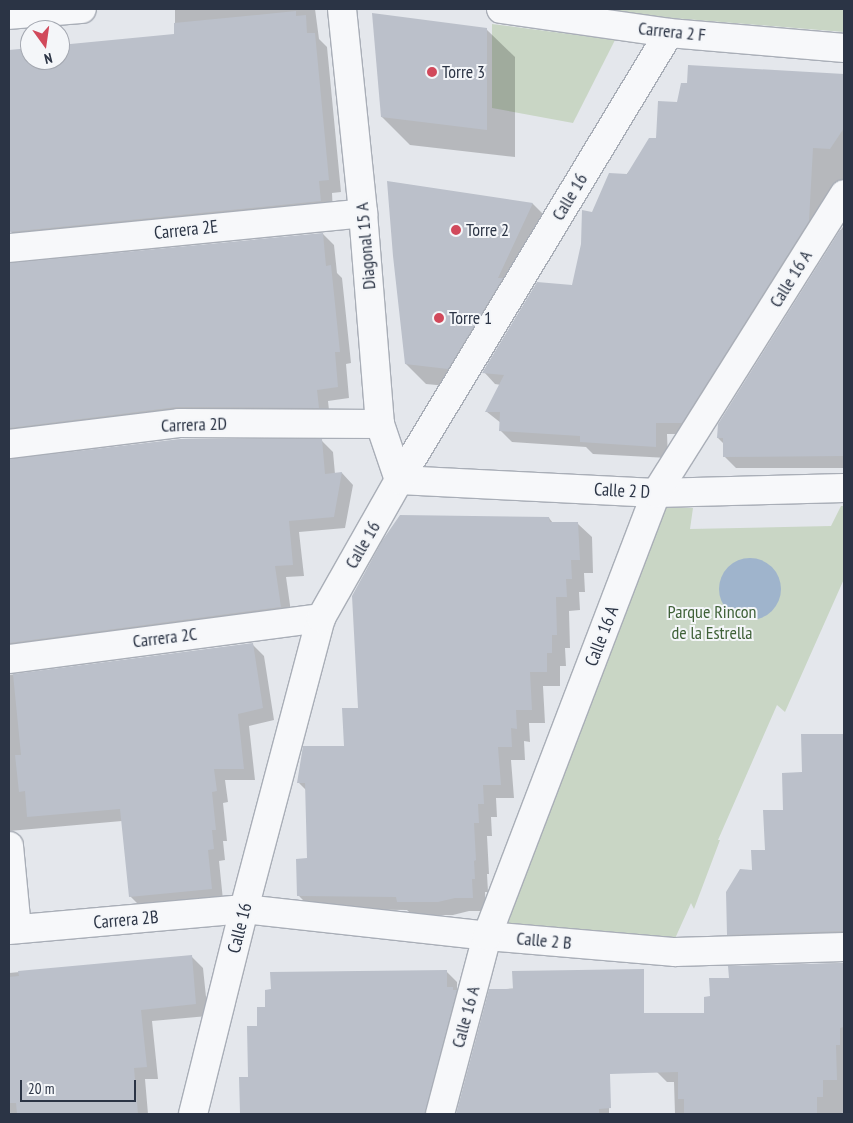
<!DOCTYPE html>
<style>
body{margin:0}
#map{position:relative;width:853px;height:1123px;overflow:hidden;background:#e4e7ec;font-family:"PT Sans Narrow",sans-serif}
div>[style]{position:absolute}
.green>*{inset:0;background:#c9d6c5}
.water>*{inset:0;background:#9fb4cc}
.round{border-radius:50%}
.shadow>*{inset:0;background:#0003}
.building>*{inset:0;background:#bbc0ca}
.roads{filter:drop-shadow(1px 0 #a9aeb7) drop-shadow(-1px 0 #a9aeb7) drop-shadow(0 1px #a9aeb7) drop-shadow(0 -1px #a9aeb7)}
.minor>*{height:28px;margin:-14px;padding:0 14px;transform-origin:14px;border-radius:14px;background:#f7f8fa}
.dots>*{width:14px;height:14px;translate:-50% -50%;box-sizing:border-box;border:2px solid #f4f6f9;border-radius:50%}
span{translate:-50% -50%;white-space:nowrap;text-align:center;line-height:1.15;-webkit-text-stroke:4px #f4f6f9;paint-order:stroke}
.street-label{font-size:18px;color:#2b3445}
.poi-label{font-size:18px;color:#2b3445}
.left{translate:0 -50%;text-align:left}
.park-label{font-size:18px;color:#3f6138}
.frame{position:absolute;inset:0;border:10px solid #2b3445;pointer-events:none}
.north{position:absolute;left:20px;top:20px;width:50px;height:50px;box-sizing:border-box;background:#f4f6f9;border:1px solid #a4a8b1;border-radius:50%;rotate:166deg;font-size:14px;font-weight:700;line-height:20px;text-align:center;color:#2b3445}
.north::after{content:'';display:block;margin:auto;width:18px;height:22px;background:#d1495b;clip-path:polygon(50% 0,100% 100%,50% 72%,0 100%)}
.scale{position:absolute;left:20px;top:1080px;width:116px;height:22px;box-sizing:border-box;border:2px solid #2b3445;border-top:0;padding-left:6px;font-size:15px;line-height:18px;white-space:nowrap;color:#2b3445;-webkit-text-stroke:4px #f4f6f9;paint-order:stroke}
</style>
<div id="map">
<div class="green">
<i style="clip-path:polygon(595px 9px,844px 9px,844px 32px,673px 18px)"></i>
<i style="clip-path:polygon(492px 24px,615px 40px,573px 123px,492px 108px)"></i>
<i style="clip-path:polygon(841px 506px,844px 506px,844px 579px,785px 712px,777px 705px,718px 840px,720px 840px,694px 909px,691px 903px,673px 943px,506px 923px,655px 507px,693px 508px,690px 529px,831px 526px)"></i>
</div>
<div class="water">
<i class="round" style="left:719px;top:558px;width:62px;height:62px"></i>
</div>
<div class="shadow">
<i style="clip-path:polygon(175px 9px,315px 9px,319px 39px,327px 47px,341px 192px,332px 193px,333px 214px,22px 245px,9px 229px,9px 52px,30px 50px,30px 60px,60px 60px,60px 47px,175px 35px)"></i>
<i style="clip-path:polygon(486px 29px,515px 57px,515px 157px,410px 145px,382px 117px)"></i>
<i style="clip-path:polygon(689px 66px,844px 76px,844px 196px,694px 434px,667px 434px,668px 458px,593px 454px,586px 447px,512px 442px,500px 430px,501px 423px,487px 412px,501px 385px,495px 384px,484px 372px,573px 286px,592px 213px,657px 140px,688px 84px)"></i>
<i style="clip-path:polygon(389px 182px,533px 204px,552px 223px,468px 388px,426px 384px,406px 364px)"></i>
<i style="clip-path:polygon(844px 225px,844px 468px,736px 468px,724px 456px,724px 444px,718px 438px,719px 425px)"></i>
<i style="clip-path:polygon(323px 234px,334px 245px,337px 273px,342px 278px,351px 363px,346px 364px,349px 398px,328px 401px,330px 419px,9px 446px,9px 264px)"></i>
<i style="clip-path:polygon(322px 441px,333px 452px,335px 474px,342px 473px,353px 485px,345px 528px,299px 532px,304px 576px,286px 577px,292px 619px,9px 661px,9px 460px)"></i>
<i style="clip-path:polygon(549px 518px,553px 523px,578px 524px,592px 537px,593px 573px,584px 573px,585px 592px,579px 592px,580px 610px,569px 611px,570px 648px,565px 648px,566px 666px,560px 666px,560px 686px,543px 686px,545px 723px,529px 723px,530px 742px,524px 741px,525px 760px,511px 760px,514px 798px,496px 798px,497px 817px,491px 817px,492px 836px,487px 836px,489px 874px,487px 874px,488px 892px,485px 892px,486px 911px,469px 911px,453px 915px,412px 915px,407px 910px,312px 909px,299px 896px,309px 860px,306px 790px,299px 783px,345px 747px,359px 710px)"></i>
<i style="clip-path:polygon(252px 644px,264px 656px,274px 720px,249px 726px,255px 780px,225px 780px,228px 802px,223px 803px,227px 841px,223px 841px,225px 860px,219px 861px,223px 900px,142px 908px,130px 896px,122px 821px,9px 831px,9px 675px)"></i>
<i style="clip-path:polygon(802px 735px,844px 736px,844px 942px,738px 944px,729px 934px,753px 871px,766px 851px,804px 773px)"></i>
<i style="clip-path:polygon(191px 956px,203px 968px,208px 1016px,152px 1021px,158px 1079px,145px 1079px,148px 1114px,9px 1114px,9px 973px)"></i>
<i style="clip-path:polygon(844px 963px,844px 1114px,675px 1114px,674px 1082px,667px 1082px,657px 1072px,705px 1014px,711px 998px,730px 979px,730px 967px)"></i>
<i style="clip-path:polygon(446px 971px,457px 982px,457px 993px,466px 1002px,437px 1114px,238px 1114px,241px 1113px,258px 1027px)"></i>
<i style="clip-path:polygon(609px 982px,609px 1114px,457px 1114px,490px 990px)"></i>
</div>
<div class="building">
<i style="clip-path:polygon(296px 11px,296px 16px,306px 15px,307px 33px,315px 33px,329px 180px,319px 181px,321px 201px,9px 232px,9px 50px,30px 48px,30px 60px,60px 60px,60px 45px,174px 34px,174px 23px)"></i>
<i style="clip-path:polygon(372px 13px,487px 28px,487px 130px,381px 117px)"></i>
<i style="clip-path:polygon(688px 65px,844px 74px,844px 128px,830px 149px,813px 148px,809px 221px,682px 423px,656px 423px,656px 447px,580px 442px,580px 436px,499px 431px,500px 412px,485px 412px,504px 375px,482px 373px,537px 282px,572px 285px,581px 244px,582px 210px,592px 212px,609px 173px,627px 174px,649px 138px,656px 138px,658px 101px,677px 102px,681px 83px,687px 83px)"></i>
<i style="clip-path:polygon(387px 181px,533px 203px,498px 278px,503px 278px,448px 369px,405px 364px,393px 256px)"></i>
<i style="clip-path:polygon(840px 230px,844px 230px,844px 456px,723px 457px,723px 438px,717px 438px,718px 424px)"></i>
<i style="clip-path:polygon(323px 233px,326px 266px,331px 265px,340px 352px,335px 352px,338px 387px,317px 390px,319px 408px,177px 407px,9px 428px,9px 263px)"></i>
<i style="clip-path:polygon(180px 439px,322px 439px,325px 474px,342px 472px,334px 517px,289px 521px,293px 565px,275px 566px,281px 607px,9px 643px,9px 459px)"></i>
<i style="clip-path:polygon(400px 515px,549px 517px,550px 522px,578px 522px,580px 560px,571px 560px,572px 579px,566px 579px,567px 597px,556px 597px,557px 635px,552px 635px,552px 653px,547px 653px,547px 672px,530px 672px,532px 710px,516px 710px,517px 729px,511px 728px,512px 747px,498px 747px,501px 785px,483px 785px,484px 804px,478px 804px,479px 823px,474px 823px,476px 860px,474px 861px,475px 879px,472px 879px,473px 898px,455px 898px,438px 902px,397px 902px,396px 897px,297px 896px,296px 859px,307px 858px,305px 783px,297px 783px,303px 746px,344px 746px,342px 708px,358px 708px,352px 596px,382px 541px)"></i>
<i style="clip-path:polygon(253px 643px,263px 708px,238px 714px,244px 769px,214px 769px,217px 791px,212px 792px,216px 830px,212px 830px,214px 849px,208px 850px,212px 889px,129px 897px,120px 809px,27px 817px,25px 791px,19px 792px,15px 755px,21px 755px,13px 674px)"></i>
<i style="clip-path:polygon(801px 734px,844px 734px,844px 931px,727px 935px,726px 892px,740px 869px,752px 870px,751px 850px,765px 850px,763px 810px,783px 810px,782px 773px,802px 772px)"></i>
<i style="clip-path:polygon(192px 955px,196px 1004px,141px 1010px,147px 1067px,134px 1068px,138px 1114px,17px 1114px,16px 1103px,9px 1103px,9px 977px,19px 976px,18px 971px)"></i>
<i style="clip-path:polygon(844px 963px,844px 1027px,840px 1028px,840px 1045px,836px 1045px,837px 1080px,823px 1080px,823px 1097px,817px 1097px,817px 1114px,684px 1114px,684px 1099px,678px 1099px,678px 1072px,610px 1074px,611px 1108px,599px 1109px,599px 1114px,456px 1114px,489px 989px,513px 989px,512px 971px,644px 969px,644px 1013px,704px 1013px,704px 997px,710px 996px,709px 978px,729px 978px,728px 966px)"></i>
<i style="clip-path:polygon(447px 970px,447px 987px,453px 987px,453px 990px,457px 990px,425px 1114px,240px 1114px,239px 1077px,248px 1077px,247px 1026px,257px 1026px,257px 1007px,265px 1007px,265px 990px,271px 989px,270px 972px)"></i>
</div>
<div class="roads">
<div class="minor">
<i style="left:342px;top:9px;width:205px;rotate:84.1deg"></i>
<i style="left:363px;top:213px;width:212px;rotate:85.4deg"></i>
<i style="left:380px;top:424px;width:59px;rotate:71.3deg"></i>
<i style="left:399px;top:480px;width:257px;rotate:2.9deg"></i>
<i style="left:656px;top:493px;width:188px;rotate:-1.5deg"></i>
<i style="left:501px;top:9px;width:170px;rotate:8.1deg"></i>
<i style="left:669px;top:33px;width:176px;rotate:4.9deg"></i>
<i style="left:9px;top:15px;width:73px;rotate:-4.7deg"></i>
<i style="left:9px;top:248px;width:356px;rotate:-5.6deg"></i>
<i style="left:9px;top:444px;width:171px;rotate:-7deg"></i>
<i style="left:179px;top:423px;width:201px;rotate:0.3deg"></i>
<i style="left:9px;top:659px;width:315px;rotate:-7.5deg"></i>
<i style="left:9px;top:846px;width:83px;rotate:84.5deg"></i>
<i style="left:9px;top:930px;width:236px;rotate:-5.1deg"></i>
<i style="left:244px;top:909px;width:244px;rotate:6.3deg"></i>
<i style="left:487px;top:936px;width:189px;rotate:4.9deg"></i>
<i style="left:675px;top:952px;width:169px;rotate:-1.7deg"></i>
<i style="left:193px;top:1114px;width:211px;rotate:-76deg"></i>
<i style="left:244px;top:909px;width:301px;rotate:-75.2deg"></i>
<i style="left:321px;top:618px;width:159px;rotate:-60.5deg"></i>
<i style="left:399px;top:480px;width:522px;rotate:-58.87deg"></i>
<i style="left:440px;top:1114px;width:184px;rotate:-75.2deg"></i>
<i style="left:487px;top:936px;width:474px;rotate:-69.1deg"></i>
<i style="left:656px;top:493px;width:353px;rotate:-57.8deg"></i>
</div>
</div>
<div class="dots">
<i style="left:432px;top:72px;background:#d1495b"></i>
<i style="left:456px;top:230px;background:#d1495b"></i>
<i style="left:439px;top:318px;background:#d1495b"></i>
</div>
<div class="street-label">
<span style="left:672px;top:32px;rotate:6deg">Carrera 2 F</span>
<span style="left:570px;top:197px;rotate:-59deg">Calle 16</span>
<span style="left:186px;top:230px;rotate:-6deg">Carrera 2E</span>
<span style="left:366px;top:246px;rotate:-95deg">Diagonal 15 A</span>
<span style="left:791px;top:279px;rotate:-58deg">Calle 16 A</span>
<span style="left:194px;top:425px;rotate:-2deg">Carrera 2D</span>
<span style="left:622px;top:491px;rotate:3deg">Calle 2 D</span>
<span style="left:363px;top:545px;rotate:-60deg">Calle 16</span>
<span style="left:602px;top:636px;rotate:-69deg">Calle 16 A</span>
<span style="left:165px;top:638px;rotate:-7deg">Carrera 2C</span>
<span style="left:126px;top:920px;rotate:-5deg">Carrera 2B</span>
<span style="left:240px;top:928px;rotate:-76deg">Calle 16</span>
<span style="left:544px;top:941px;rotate:5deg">Calle 2 B</span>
<span style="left:466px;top:1017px;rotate:-75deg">Calle 16 A</span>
</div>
<div class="poi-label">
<span class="left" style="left:442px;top:72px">Torre 3</span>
<span class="left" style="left:466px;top:230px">Torre 2</span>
<span class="left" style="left:449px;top:318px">Torre 1</span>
</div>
<div class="park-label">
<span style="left:712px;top:623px">Parque Rincon<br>de la Estrella</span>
</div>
<div class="frame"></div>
<div class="north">N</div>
<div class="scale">20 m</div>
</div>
